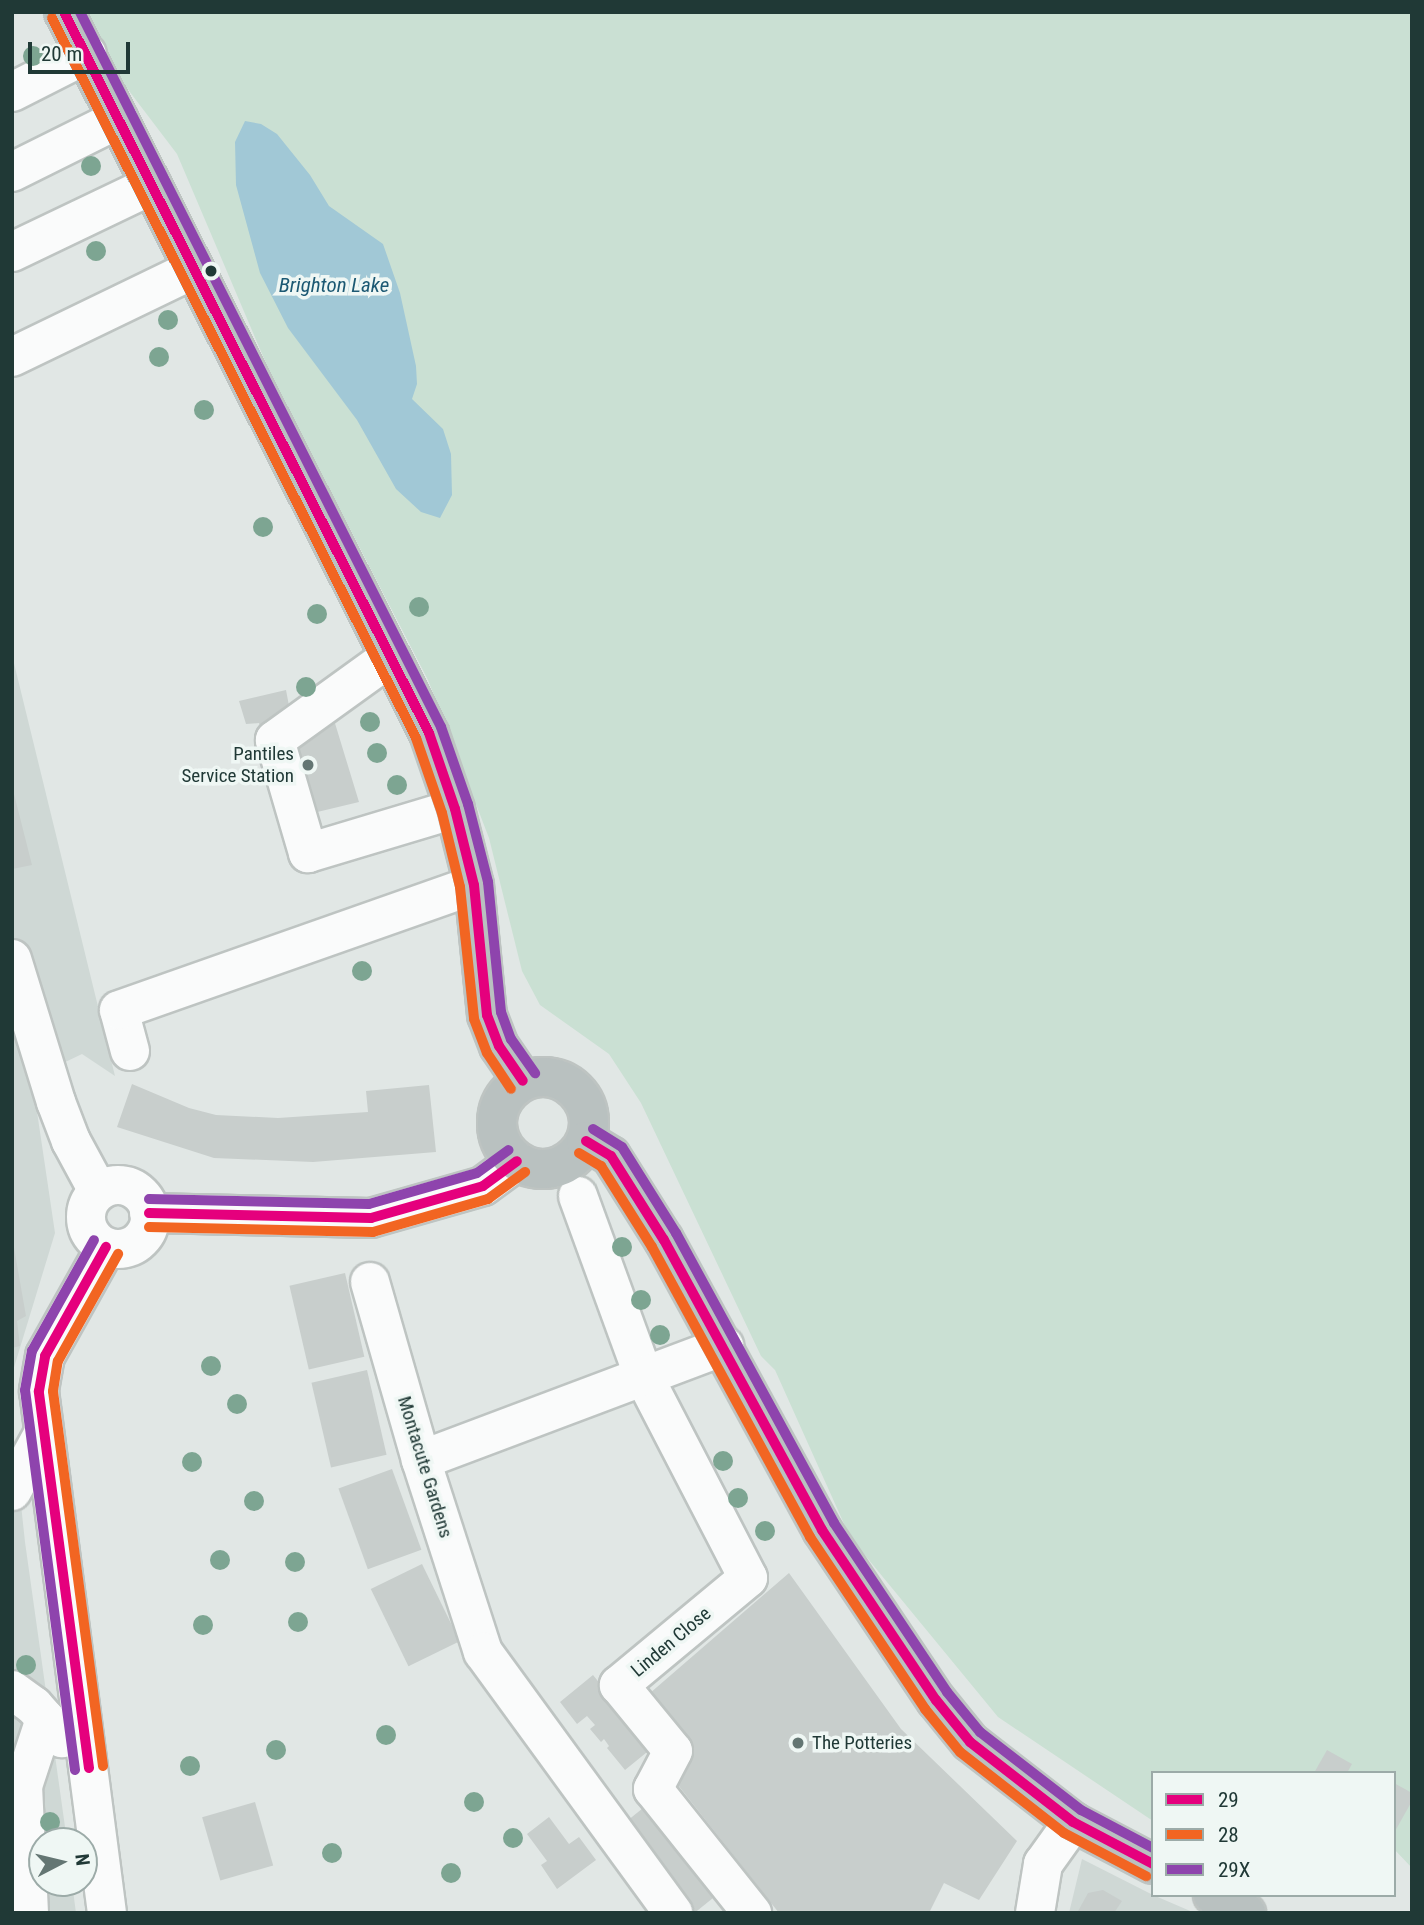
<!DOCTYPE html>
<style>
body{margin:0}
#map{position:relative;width:1424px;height:1925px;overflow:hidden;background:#e1e7e5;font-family:"Roboto Condensed",sans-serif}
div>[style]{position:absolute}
.built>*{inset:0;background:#cfd8d5}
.green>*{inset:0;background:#cae0d3}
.water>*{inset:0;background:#a1c8d6}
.building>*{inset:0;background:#c8cecc;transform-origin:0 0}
.roads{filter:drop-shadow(2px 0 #bec4c2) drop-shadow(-2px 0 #bec4c2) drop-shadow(0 2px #bec4c2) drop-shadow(0 -2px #bec4c2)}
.minor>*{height:38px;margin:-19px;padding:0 19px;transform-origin:19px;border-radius:19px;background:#fafbfb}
.minor>.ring{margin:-19px;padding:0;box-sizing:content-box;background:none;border:38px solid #fafbfb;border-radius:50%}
.highway>*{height:38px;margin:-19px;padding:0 19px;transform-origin:19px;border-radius:19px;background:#b9c1c0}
.highway>.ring{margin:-19px;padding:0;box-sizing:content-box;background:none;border:38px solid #b9c1c0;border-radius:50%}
.bus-1>*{height:10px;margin:-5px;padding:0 5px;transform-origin:5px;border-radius:5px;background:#e5007d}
.bus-2>*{height:10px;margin:-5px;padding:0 5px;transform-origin:5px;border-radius:5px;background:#f26522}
.bus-3>*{height:10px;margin:-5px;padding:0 5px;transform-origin:5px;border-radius:5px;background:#8e44ad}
.trees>*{width:20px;height:20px;margin:-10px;border-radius:50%;background:#7da592}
.dots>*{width:19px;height:19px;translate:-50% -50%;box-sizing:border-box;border:4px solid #eff7f4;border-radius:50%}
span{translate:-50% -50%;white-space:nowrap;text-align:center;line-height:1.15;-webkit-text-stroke:7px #eff7f4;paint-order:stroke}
.poi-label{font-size:19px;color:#203936}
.right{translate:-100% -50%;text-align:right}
.left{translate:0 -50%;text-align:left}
.street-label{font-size:19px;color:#203936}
.water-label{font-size:21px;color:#1c5973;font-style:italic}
.frame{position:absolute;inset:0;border:14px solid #203936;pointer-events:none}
.legend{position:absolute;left:1151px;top:1771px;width:245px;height:126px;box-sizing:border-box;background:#eff7f4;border:2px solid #9caba8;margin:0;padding:9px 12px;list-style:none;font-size:21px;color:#203936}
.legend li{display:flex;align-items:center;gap:14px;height:35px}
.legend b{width:35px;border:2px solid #9caba8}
.north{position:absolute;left:28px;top:1827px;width:70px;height:70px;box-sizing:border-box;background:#eff7f4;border:2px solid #9caba8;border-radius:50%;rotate:83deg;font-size:19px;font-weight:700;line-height:28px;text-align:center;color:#203936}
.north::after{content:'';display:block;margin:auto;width:24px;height:32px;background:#647673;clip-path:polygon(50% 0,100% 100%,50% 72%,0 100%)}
.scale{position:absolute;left:28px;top:42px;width:102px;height:32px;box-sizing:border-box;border:4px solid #203936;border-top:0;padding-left:9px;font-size:21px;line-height:24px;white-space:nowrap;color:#203936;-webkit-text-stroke:5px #eff7f4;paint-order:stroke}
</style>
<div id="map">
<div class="built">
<i style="clip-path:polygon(12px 655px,115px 1076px,82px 1054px,32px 1078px,55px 1233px,12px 1374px)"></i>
<i style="clip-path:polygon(12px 1420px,25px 1542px,67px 1841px,42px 1841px,42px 1883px,72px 1883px,76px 1913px,12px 1913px)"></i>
<i style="clip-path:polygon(1082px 1859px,1153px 1895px,1195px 1913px,1069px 1913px)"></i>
</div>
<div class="green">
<i style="clip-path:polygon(87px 12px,1412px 12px,1412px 1868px,1394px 1849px,1394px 1773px,1153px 1773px,1153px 1821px,998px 1717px,850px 1537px,775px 1370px,761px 1356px,641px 1103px,609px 1054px,540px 1005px,522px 971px,489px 838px,428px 680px,274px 382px,177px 154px,120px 79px)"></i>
</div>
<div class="water">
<i style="clip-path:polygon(245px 121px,261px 124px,277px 134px,310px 175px,329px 206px,383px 244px,400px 293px,416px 366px,417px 384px,412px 399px,443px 429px,451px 454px,452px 495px,440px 518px,421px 512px,396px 489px,357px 420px,288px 328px,260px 273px,236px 185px,235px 142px)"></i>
</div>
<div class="building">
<i style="clip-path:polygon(286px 690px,290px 711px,334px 720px,359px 802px,288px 819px,259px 723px,246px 724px,239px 701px)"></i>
<i style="clip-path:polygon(12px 786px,32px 865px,12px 869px)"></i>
<i style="clip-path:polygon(132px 1084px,189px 1108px,216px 1115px,278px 1118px,368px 1112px,366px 1091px,429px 1085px,436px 1152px,313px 1162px,214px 1158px,117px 1127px)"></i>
<i style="clip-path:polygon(12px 1236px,26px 1316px,17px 1321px,20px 1346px,12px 1348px)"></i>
<i style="left:345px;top:1273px;width:86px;height:57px;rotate:77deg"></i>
<i style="left:367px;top:1370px;width:87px;height:57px;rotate:77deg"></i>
<i style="left:392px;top:1469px;width:86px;height:57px;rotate:70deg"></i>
<i style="left:422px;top:1564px;width:86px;height:57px;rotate:64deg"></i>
<i style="clip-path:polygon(789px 1573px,901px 1729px,1017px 1841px,979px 1900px,944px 1883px,929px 1913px,779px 1913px,678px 1785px,692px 1757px,642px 1700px)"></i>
<i style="clip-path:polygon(593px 1675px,652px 1748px,625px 1770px,607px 1748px,609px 1746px,604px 1739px,601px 1742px,590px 1729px,595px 1725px,587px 1716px,577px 1724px,560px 1702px)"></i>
<i style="clip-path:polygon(1327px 1750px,1352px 1764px,1347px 1773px,1314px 1773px)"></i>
<i style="clip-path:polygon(1394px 1783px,1412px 1793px,1412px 1801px,1394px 1833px)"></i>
<i style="left:255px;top:1802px;width:66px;height:55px;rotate:74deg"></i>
<i style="left:648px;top:1804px;width:114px;height:31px;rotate:51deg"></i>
<i style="clip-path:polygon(549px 1817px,569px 1844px,579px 1837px,596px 1860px,557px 1889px,541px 1865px,547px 1861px,527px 1834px)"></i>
<i style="clip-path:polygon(1103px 1890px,1122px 1901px,1114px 1913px,1077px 1913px,1088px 1893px)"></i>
</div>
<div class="roads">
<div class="minor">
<i style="left:12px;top:92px;width:84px;rotate:-26.9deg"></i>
<i style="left:12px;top:172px;width:119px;rotate:-26.4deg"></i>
<i style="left:12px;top:252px;width:155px;rotate:-25.6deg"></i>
<i style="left:12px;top:357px;width:202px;rotate:-25.8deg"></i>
<i style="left:390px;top:657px;width:142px;rotate:144.2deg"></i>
<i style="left:275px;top:740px;width:118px;rotate:73.7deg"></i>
<i style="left:308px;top:853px;width:153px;rotate:-16.7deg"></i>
<i style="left:12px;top:959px;width:150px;rotate:72.9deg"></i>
<i style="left:56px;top:1102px;width:42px;rotate:69deg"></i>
<i style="left:71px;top:1141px;width:57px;rotate:61.6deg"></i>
<i style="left:130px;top:1051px;width:42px;rotate:-105deg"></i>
<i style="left:119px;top:1010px;width:376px;rotate:-19.4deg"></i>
<i class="ring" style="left:86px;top:1185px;width:26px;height:26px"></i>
<i style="left:578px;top:1196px;width:193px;rotate:70deg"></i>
<i style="left:644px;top:1377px;width:226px;rotate:62.6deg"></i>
<i style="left:748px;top:1578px;width:168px;rotate:140.3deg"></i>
<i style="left:619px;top:1685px;width:85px;rotate:50.7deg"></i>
<i style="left:673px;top:1751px;width:43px;rotate:117.8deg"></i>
<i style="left:653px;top:1789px;width:159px;rotate:51.4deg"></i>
<i style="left:149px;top:1213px;width:222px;rotate:1.3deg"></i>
<i style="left:371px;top:1218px;width:116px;rotate:-15.9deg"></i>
<i style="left:483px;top:1186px;width:42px;rotate:-36.3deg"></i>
<i style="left:106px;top:1247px;width:125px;rotate:119.2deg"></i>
<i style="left:45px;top:1356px;width:36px;rotate:100deg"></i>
<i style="left:39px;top:1391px;width:526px;rotate:82.58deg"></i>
<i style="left:370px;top:1282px;width:185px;rotate:74deg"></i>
<i style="left:421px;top:1460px;width:202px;rotate:72.1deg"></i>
<i style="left:483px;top:1652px;width:323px;rotate:53.9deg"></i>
<i style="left:421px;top:1460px;width:324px;rotate:-20.6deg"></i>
<i style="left:12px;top:1491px;width:63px;rotate:-61.4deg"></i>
<i style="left:12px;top:1690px;width:27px;rotate:36deg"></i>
<i style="left:34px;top:1706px;width:43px;rotate:48.8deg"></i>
<i style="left:29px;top:1913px;width:127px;rotate:-92.7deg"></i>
<i style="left:23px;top:1786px;width:71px;rotate:-71.8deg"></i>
<i style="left:1035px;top:1913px;width:50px;rotate:-80.7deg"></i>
<i style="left:1043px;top:1864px;width:52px;rotate:-54.5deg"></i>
</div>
<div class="highway">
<i style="left:64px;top:12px;width:808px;rotate:63.15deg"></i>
<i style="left:429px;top:733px;width:80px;rotate:71.1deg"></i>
<i style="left:455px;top:809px;width:78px;rotate:76deg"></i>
<i style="left:474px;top:885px;width:131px;rotate:84.3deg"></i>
<i style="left:487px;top:1015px;width:33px;rotate:69deg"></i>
<i style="left:499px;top:1046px;width:42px;rotate:55.6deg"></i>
<i class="ring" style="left:497px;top:1077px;width:54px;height:54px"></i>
<i style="left:586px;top:1141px;width:29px;rotate:31deg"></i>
<i style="left:611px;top:1156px;width:99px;rotate:57.8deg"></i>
<i style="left:664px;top:1240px;width:330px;rotate:61.4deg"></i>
<i style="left:822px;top:1530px;width:205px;rotate:56.2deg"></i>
<i style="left:936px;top:1700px;width:54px;rotate:51deg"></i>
<i style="left:970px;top:1742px;width:130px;rotate:37.8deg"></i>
<i style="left:1073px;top:1822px;width:90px;rotate:27.7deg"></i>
<i style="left:1213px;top:1895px;width:38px;rotate:29deg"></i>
</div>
</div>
<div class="bus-1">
<i style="left:64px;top:12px;width:808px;rotate:63.15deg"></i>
<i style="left:429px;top:733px;width:80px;rotate:71.1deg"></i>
<i style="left:455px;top:809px;width:78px;rotate:76deg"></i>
<i style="left:474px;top:885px;width:131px;rotate:84.3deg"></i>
<i style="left:487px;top:1015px;width:33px;rotate:69deg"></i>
<i style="left:499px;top:1046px;width:42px;rotate:55.6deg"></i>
<i style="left:586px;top:1141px;width:29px;rotate:31deg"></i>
<i style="left:611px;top:1156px;width:99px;rotate:57.8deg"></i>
<i style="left:664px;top:1240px;width:330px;rotate:61.4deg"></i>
<i style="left:822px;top:1530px;width:205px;rotate:56.2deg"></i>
<i style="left:936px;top:1700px;width:54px;rotate:51deg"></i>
<i style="left:970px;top:1742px;width:130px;rotate:37.8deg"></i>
<i style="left:1073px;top:1822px;width:90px;rotate:27.7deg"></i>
<i style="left:149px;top:1213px;width:222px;rotate:1.3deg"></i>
<i style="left:371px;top:1218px;width:116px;rotate:-15.9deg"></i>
<i style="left:483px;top:1186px;width:42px;rotate:-36.3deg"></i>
<i style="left:89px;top:1768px;width:380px;rotate:-97.6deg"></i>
<i style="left:39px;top:1391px;width:36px;rotate:-80deg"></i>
<i style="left:45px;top:1356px;width:125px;rotate:-60.8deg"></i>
</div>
<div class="bus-2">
<i style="left:52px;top:18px;width:807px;rotate:63.18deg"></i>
<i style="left:416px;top:738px;width:79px;rotate:70.9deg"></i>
<i style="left:442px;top:813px;width:76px;rotate:76.3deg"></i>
<i style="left:460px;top:887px;width:133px;rotate:83.9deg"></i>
<i style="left:474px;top:1019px;width:36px;rotate:69deg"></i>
<i style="left:487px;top:1053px;width:43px;rotate:56.3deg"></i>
<i style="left:579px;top:1153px;width:26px;rotate:31deg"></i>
<i style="left:601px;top:1166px;width:96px;rotate:57.8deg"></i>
<i style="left:652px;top:1247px;width:330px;rotate:61.4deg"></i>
<i style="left:810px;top:1537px;width:207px;rotate:56.2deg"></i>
<i style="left:925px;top:1709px;width:55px;rotate:50.9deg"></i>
<i style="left:960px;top:1752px;width:132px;rotate:37.9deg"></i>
<i style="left:1064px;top:1833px;width:93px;rotate:27.7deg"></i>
<i style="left:149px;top:1227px;width:224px;rotate:1.3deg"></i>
<i style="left:373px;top:1232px;width:120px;rotate:-16deg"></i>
<i style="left:488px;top:1199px;width:46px;rotate:-36.1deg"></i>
<i style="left:103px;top:1766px;width:378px;rotate:-97.6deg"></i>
<i style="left:53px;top:1391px;width:30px;rotate:-81deg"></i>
<i style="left:58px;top:1361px;width:123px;rotate:-60.7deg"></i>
</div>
<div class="bus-3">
<i style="left:80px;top:12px;width:801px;rotate:63.21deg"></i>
<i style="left:441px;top:727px;width:82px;rotate:70.7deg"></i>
<i style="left:468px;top:804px;width:81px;rotate:75.6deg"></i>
<i style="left:488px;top:882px;width:131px;rotate:84.3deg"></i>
<i style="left:501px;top:1012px;width:29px;rotate:70deg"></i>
<i style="left:511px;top:1039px;width:42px;rotate:54.8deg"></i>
<i style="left:593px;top:1129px;width:34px;rotate:32deg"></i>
<i style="left:622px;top:1147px;width:102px;rotate:57.9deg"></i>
<i style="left:676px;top:1233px;width:330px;rotate:61.4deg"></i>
<i style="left:834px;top:1523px;width:203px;rotate:56.2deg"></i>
<i style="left:947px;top:1692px;width:52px;rotate:50.5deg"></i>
<i style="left:980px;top:1732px;width:128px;rotate:37.7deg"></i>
<i style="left:1081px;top:1810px;width:81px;rotate:27.8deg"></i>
<i style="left:149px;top:1199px;width:220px;rotate:1.3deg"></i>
<i style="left:369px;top:1204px;width:112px;rotate:-16deg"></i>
<i style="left:477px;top:1173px;width:39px;rotate:-36deg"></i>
<i style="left:75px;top:1770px;width:383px;rotate:-97.5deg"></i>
<i style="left:25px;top:1390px;width:40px;rotate:-80deg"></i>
<i style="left:32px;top:1351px;width:127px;rotate:-60.8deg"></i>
</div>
<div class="trees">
<i style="left:33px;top:56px"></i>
<i style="left:91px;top:166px"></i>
<i style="left:96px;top:251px"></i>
<i style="left:168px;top:320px"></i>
<i style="left:159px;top:357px"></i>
<i style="left:204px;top:410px"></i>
<i style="left:263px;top:527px"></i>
<i style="left:419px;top:607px"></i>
<i style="left:317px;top:614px"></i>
<i style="left:306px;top:687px"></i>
<i style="left:370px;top:722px"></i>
<i style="left:377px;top:753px"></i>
<i style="left:397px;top:785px"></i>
<i style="left:362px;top:971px"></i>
<i style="left:622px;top:1247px"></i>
<i style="left:641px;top:1300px"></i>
<i style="left:660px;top:1335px"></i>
<i style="left:211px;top:1366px"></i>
<i style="left:237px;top:1404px"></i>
<i style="left:723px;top:1461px"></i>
<i style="left:192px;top:1462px"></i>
<i style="left:738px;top:1498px"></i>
<i style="left:254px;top:1501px"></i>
<i style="left:765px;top:1531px"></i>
<i style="left:220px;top:1560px"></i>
<i style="left:295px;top:1562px"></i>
<i style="left:298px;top:1622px"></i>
<i style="left:203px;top:1625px"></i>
<i style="left:26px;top:1665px"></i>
<i style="left:386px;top:1735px"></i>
<i style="left:276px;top:1750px"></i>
<i style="left:190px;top:1766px"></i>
<i style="left:474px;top:1802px"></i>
<i style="left:50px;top:1822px"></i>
<i style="left:513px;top:1838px"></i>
<i style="left:332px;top:1853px"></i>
<i style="left:451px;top:1873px"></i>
</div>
<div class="dots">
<i style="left:211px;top:271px;background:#203936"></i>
<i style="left:308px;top:765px;background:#647673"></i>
<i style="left:798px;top:1743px;background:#647673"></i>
</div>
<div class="poi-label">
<span class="right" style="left:294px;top:765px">Pantiles<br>Service Station</span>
<span class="left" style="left:812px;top:1743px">The Potteries</span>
</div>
<div class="street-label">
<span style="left:425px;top:1467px;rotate:73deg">Montacute Gardens</span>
<span style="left:671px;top:1642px;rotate:-40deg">Linden Close</span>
</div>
<div class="water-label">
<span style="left:334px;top:285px">Brighton Lake</span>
</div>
<div class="frame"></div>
<ul class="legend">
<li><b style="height:9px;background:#e5007d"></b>29</li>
<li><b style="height:9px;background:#f26522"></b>28</li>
<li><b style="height:9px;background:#8e44ad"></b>29X</li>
</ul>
<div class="north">N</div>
<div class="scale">20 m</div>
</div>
